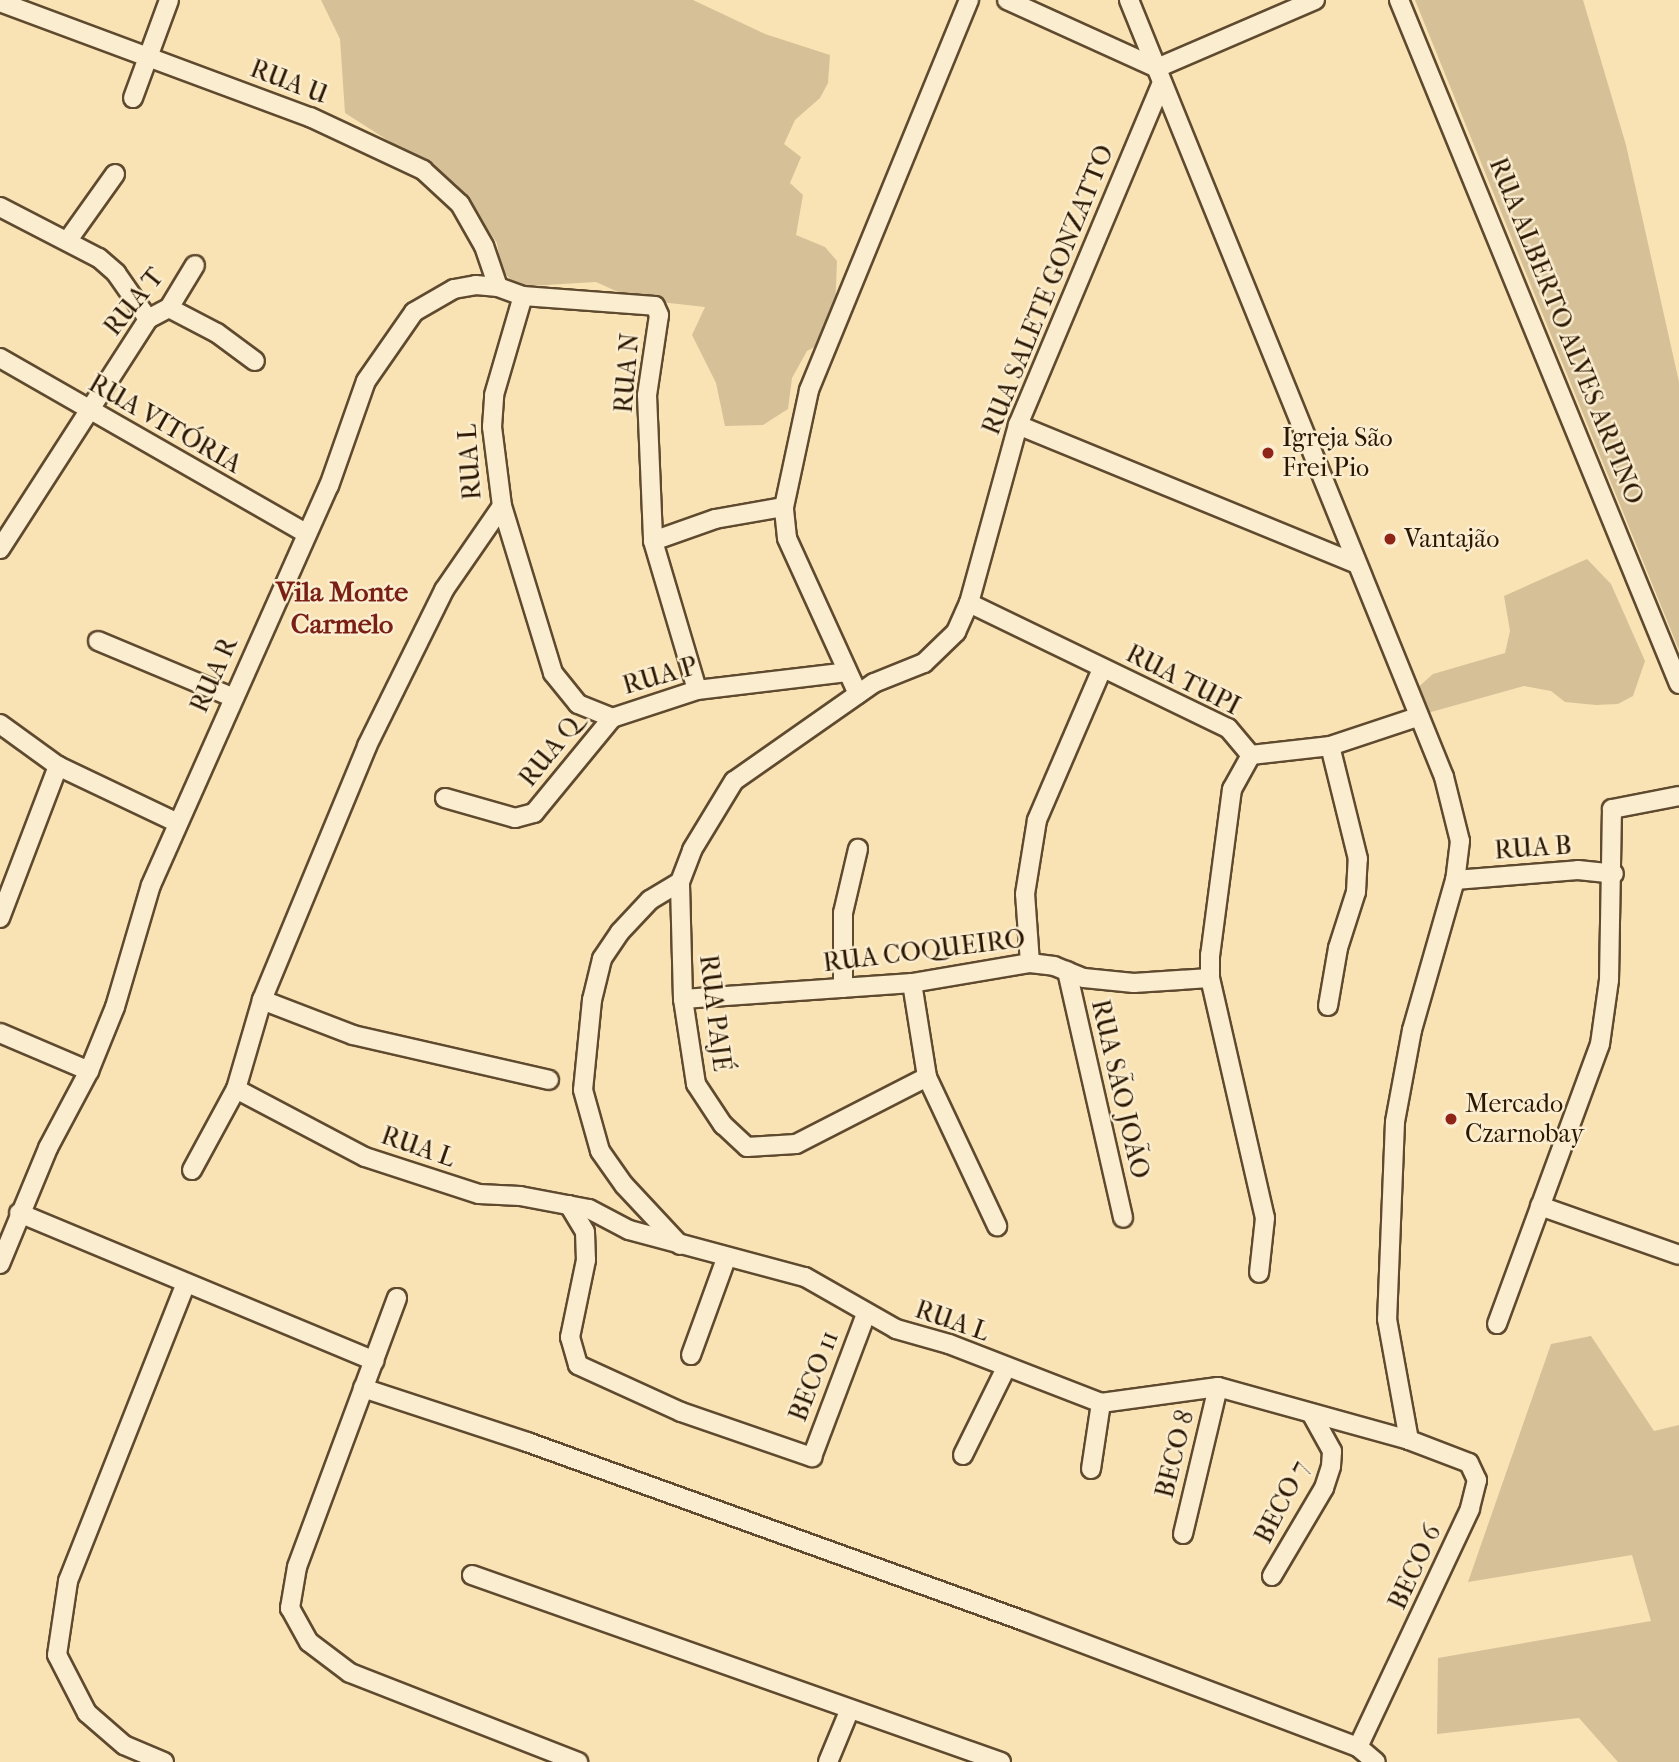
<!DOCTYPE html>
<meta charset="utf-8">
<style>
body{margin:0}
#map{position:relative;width:1679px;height:1762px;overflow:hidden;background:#f9e3b5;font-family:"IM FELL French Canon",serif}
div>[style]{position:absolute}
.green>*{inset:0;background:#d6c097}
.roads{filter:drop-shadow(2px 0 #5f4a2f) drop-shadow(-2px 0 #5f4a2f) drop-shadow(0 2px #5f4a2f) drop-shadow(0 -2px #5f4a2f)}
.minor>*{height:18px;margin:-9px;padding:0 9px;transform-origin:9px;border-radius:9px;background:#fbedcf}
.dots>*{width:19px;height:19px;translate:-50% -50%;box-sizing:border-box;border:4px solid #fbedcf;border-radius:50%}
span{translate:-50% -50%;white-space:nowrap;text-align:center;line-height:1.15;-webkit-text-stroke:5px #fbedcf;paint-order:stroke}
.street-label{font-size:26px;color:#2c1702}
.poi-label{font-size:26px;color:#2c1702}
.left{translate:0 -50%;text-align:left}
.neighbourhood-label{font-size:28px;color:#7a1f14;font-weight:700}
</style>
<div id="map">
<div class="green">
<i style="clip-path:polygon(321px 0,693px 0,765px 34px,830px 55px,828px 83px,820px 98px,795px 120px,784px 144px,801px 157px,790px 183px,803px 195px,796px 235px,825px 247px,837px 261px,835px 311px,822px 343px,807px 351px,792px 378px,788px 409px,763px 425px,725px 426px,716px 383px,692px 335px,705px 307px,660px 302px,642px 294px,627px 296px,596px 282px,529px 286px,513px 283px,501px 268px,497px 243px,456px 184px,345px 113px,340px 39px)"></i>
<i style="clip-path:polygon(1415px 0,1583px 0,1626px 145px,1679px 382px,1679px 650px)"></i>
<i style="clip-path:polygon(1587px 559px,1611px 584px,1645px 661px,1633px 696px,1618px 704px,1596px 705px,1565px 702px,1551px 691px,1524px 686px,1424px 714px,1415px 690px,1433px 674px,1505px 653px,1510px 631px,1504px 596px)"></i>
<i style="clip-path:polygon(1591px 1336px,1654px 1431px,1679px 1425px,1679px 1762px,1618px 1762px,1579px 1718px,1437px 1734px,1438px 1658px,1651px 1621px,1632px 1555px,1468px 1582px,1551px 1344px)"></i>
</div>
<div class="roads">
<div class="minor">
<i style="left:1007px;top:0;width:165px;rotate:24.4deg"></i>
<i style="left:1129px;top:0;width:838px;rotate:67.93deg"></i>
<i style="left:1444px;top:777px;width:66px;rotate:76deg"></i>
<i style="left:1460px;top:841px;width:39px;rotate:97deg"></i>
<i style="left:1455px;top:880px;width:156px;rotate:106deg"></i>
<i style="left:1412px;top:1030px;width:94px;rotate:100.5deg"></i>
<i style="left:1395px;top:1122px;width:197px;rotate:92.3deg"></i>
<i style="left:1387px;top:1319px;width:123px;rotate:79.7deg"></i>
<i style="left:1399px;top:0;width:739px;rotate:67.74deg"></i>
<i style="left:0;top:2px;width:331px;rotate:20.4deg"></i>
<i style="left:310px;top:117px;width:125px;rotate:25.1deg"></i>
<i style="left:423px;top:170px;width:50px;rotate:42.6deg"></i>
<i style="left:460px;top:204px;width:48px;rotate:60.3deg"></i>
<i style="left:484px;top:246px;width:43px;rotate:71.1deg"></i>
<i style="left:1157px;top:68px;width:172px;rotate:-23.3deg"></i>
<i style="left:133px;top:98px;width:104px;rotate:-69.8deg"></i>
<i style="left:0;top:207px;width:111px;rotate:27.3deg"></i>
<i style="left:99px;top:258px;width:23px;rotate:41deg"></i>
<i style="left:116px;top:273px;width:56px;rotate:55.2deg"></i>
<i style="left:68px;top:240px;width:81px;rotate:-54.5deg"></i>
<i style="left:169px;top:308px;width:54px;rotate:27.5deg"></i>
<i style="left:217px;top:333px;width:47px;rotate:36.4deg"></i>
<i style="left:0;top:358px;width:352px;rotate:29.8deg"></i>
<i style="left:1018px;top:425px;width:366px;rotate:22.3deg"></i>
<i style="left:502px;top:506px;width:175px;rotate:73deg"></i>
<i style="left:553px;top:673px;width:40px;rotate:51deg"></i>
<i style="left:578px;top:704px;width:37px;rotate:22deg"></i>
<i style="left:612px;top:718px;width:89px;rotate:-18.2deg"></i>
<i style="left:697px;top:690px;width:151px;rotate:-6.8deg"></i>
<i style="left:653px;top:541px;width:66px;rotate:-19.5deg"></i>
<i style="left:715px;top:519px;width:70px;rotate:-9.9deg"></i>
<i style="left:0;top:549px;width:274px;rotate:-57.2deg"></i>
<i style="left:148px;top:319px;width:24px;rotate:-28deg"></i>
<i style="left:169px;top:308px;width:50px;rotate:-58.8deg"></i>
<i style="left:969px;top:603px;width:288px;rotate:25.8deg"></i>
<i style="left:1228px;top:728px;width:35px;rotate:50deg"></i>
<i style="left:98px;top:641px;width:145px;rotate:22.7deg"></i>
<i style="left:858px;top:694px;width:171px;rotate:-114.5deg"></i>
<i style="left:787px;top:538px;width:31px;rotate:-96deg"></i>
<i style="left:784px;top:507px;width:120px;rotate:-77.9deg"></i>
<i style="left:809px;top:390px;width:422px;rotate:-67.7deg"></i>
<i style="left:0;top:724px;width:72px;rotate:35.9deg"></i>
<i style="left:58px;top:766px;width:133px;rotate:25.4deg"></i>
<i style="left:1251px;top:755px;width:39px;rotate:119deg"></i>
<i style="left:1232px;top:789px;width:167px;rotate:97.5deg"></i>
<i style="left:1210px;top:955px;width:23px;rotate:90deg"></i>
<i style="left:1210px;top:978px;width:246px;rotate:77.1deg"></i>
<i style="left:1265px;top:1218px;width:55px;rotate:96.2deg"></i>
<i style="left:1251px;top:755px;width:80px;rotate:-6.5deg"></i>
<i style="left:1330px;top:746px;width:92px;rotate:-18.4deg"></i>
<i style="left:445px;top:798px;width:73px;rotate:15.9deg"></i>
<i style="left:515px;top:818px;width:20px;rotate:-15deg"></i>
<i style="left:534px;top:813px;width:123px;rotate:-50.6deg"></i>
<i style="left:1455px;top:880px;width:123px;rotate:-4.6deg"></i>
<i style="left:1578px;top:870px;width:36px;rotate:6deg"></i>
<i style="left:680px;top:882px;width:35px;rotate:149deg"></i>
<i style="left:650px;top:900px;width:44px;rotate:133.2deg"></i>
<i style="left:620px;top:932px;width:32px;rotate:124deg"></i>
<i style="left:602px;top:959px;width:42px;rotate:103.7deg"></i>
<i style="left:592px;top:1000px;width:90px;rotate:95.7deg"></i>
<i style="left:583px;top:1090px;width:63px;rotate:74.4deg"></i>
<i style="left:600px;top:1151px;width:42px;rotate:54.8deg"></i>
<i style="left:624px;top:1185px;width:82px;rotate:47deg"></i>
<i style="left:0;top:918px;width:163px;rotate:-69.1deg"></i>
<i style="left:1030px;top:963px;width:69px;rotate:-94.1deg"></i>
<i style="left:1025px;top:894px;width:75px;rotate:-80.8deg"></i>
<i style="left:1037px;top:820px;width:164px;rotate:-66.7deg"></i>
<i style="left:1067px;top:971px;width:253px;rotate:77.2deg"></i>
<i style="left:912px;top:983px;width:95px;rotate:80.9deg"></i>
<i style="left:927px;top:1077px;width:165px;rotate:64.8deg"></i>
<i style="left:843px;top:988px;width:75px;rotate:-90deg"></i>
<i style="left:843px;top:913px;width:66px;rotate:-76.8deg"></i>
<i style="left:683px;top:999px;width:230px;rotate:-4deg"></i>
<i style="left:912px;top:983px;width:120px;rotate:-9.6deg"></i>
<i style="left:1030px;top:963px;width:24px;rotate:7deg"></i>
<i style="left:1054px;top:966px;width:32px;rotate:22deg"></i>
<i style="left:1084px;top:978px;width:50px;rotate:5.7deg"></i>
<i style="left:1134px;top:983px;width:76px;rotate:-3.8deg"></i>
<i style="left:262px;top:1000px;width:97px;rotate:21deg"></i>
<i style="left:353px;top:1035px;width:201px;rotate:12.9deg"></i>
<i style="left:1328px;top:1006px;width:59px;rotate:-80.2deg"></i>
<i style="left:1338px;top:948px;width:59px;rotate:-72.2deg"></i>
<i style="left:1356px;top:892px;width:33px;rotate:-87deg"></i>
<i style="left:1358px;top:859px;width:116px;rotate:-103.9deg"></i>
<i style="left:0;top:1033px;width:97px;rotate:23.1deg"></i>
<i style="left:927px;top:1077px;width:147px;rotate:152.9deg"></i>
<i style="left:796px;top:1144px;width:49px;rotate:176.5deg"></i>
<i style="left:747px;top:1147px;width:33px;rotate:-137deg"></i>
<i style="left:723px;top:1125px;width:49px;rotate:-123.4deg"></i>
<i style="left:696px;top:1084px;width:86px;rotate:-98.7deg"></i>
<i style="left:683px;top:999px;width:117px;rotate:-91.5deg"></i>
<i style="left:680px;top:882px;width:34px;rotate:-69deg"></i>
<i style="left:692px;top:850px;width:81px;rotate:-58.7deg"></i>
<i style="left:734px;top:781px;width:171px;rotate:-35deg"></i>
<i style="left:874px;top:683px;width:54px;rotate:-21.8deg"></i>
<i style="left:924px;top:663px;width:45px;rotate:-44.1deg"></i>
<i style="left:956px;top:632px;width:32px;rotate:-66deg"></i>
<i style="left:969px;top:603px;width:185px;rotate:-74.6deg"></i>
<i style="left:1018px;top:425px;width:370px;rotate:-67.2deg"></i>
<i style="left:236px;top:1089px;width:146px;rotate:27.8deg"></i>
<i style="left:365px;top:1157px;width:120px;rotate:18deg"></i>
<i style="left:479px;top:1194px;width:41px;rotate:2.8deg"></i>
<i style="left:520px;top:1196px;width:70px;rotate:10.7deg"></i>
<i style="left:589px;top:1209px;width:45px;rotate:27.7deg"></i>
<i style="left:629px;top:1230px;width:182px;rotate:15deg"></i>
<i style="left:805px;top:1277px;width:105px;rotate:29.7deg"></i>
<i style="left:896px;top:1329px;width:55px;rotate:15.8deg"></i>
<i style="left:949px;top:1344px;width:163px;rotate:21.2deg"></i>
<i style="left:1101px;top:1403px;width:118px;rotate:-7.8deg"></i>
<i style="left:1218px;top:1387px;width:198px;rotate:15.5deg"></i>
<i style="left:1409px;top:1440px;width:64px;rotate:21deg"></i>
<i style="left:1469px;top:1463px;width:19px;rotate:65deg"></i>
<i style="left:1477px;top:1480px;width:30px;rotate:104deg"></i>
<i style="left:1470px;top:1509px;width:263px;rotate:115.2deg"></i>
<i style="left:192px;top:1170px;width:92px;rotate:-61.5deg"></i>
<i style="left:236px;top:1089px;width:93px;rotate:-73.7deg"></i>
<i style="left:262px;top:1000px;width:275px;rotate:-67.5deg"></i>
<i style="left:367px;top:746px;width:174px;rotate:-63.7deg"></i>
<i style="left:444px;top:590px;width:102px;rotate:-55.4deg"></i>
<i style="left:502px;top:506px;width:80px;rotate:-97.2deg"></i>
<i style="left:492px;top:427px;width:32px;rotate:-86deg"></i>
<i style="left:494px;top:395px;width:103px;rotate:-73.7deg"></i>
<i style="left:569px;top:1205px;width:31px;rotate:59deg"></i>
<i style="left:585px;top:1232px;width:28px;rotate:88deg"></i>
<i style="left:586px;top:1260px;width:79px;rotate:101.7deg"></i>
<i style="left:570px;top:1337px;width:29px;rotate:74deg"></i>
<i style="left:578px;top:1365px;width:113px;rotate:24.5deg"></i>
<i style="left:681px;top:1412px;width:139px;rotate:19deg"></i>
<i style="left:812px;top:1457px;width:153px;rotate:-69.3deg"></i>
<i style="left:1540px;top:1206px;width:147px;rotate:19.4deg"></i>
<i style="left:19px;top:1213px;width:385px;rotate:22.6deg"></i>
<i style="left:0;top:1264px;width:126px;rotate:-67.5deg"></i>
<i style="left:48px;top:1148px;width:87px;rotate:-62deg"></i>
<i style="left:89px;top:1071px;width:69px;rotate:-67.9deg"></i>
<i style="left:115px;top:1007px;width:127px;rotate:-73.6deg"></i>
<i style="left:151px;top:885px;width:437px;rotate:-66deg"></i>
<i style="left:329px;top:486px;width:111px;rotate:-70.6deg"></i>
<i style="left:366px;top:381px;width:84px;rotate:-55.2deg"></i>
<i style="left:414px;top:312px;width:46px;rotate:-29.9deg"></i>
<i style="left:454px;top:289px;width:22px;rotate:-10deg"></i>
<i style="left:476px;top:285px;width:22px;rotate:5deg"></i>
<i style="left:498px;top:287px;width:27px;rotate:20deg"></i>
<i style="left:523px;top:296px;width:132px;rotate:4.3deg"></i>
<i style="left:655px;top:306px;width:10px;rotate:66deg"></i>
<i style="left:659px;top:315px;width:81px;rotate:98.5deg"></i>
<i style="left:647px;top:395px;width:146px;rotate:87.6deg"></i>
<i style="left:653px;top:541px;width:155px;rotate:73.5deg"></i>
<i style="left:397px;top:1298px;width:287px;rotate:110.4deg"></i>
<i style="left:297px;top:1567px;width:42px;rotate:99.7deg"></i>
<i style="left:290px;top:1608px;width:39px;rotate:61deg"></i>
<i style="left:309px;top:1642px;width:51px;rotate:37.1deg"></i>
<i style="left:350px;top:1673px;width:245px;rotate:21.3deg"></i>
<i style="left:1497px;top:1324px;width:298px;rotate:-69.8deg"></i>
<i style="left:1600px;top:1044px;width:65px;rotate:-82deg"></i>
<i style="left:1609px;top:980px;width:171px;rotate:-89deg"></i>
<i style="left:1612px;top:809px;width:68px;rotate:-11deg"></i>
<i style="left:691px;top:1355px;width:102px;rotate:-70deg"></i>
<i style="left:363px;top:1388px;width:173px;rotate:18.2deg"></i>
<i style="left:527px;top:1442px;width:528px;rotate:19.81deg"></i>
<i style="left:1024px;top:1621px;width:357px;rotate:20.7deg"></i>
<i style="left:1358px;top:1747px;width:23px;rotate:40deg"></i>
<i style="left:963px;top:1455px;width:97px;rotate:-63.7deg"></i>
<i style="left:1091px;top:1469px;width:67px;rotate:-81.4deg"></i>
<i style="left:1183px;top:1534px;width:151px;rotate:-76.6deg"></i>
<i style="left:472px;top:1575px;width:561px;rotate:19.47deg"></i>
<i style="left:1272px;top:1576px;width:102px;rotate:-59.4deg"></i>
<i style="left:1324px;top:1488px;width:23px;rotate:-72deg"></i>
<i style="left:1331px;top:1466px;width:15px;rotate:-86deg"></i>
<i style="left:1332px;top:1451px;width:43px;rotate:-118.9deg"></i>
<i style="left:164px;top:1762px;width:43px;rotate:-157deg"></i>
<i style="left:124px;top:1745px;width:49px;rotate:-139.1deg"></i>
<i style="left:87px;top:1713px;width:65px;rotate:-117.3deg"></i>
<i style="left:57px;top:1655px;width:75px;rotate:-81.5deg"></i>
<i style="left:68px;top:1581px;width:318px;rotate:-68.4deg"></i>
<i style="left:828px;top:1762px;width:57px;rotate:-67.5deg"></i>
</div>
</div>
<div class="dots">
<i style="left:1268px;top:453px;background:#8f2418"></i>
<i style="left:1390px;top:539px;background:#8f2418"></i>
<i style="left:1451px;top:1119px;background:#8f2418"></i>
</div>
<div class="street-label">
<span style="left:289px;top:82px;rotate:21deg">RUA U</span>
<span style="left:1048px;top:290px;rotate:-68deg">RUA SALETE GONZATTO</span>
<span style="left:134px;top:302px;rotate:-51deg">RUA T</span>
<span style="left:1566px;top:331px;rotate:68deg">RUA ALBERTO ALVES ARPINO</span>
<span style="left:627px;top:373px;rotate:-85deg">RUA N</span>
<span style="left:165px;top:424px;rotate:30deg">RUA VITÓRIA</span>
<span style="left:470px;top:462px;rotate:-94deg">RUA L</span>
<span style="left:214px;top:675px;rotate:-66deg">RUA R</span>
<span style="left:660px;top:676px;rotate:-16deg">RUA P</span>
<span style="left:1183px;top:680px;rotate:27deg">RUA TUPI</span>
<span style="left:550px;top:752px;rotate:-51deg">RUA Q</span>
<span style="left:1533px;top:848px;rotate:-4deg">RUA B</span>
<span style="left:924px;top:951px;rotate:-7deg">RUA COQUEIRO</span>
<span style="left:715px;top:1013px;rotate:83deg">RUA PAJÉ</span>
<span style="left:1120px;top:1089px;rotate:77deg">RUA SÃO JOÃO</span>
<span style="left:418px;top:1147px;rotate:19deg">RUA L</span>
<span style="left:952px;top:1321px;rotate:19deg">RUA L</span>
<span style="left:814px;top:1376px;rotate:-69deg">BECO 11</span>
<span style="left:1175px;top:1454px;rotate:-76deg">BECO 8</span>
<span style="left:1282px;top:1502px;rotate:-63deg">BECO 7</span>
<span style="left:1415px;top:1567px;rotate:-65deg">BECO 6</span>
</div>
<div class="poi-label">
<span class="left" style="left:1282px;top:453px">Igreja São<br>Frei Pio</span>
<span class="left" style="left:1404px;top:539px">Vantajão</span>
<span class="left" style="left:1465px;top:1119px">Mercado<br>Czarnobay</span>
</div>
<div class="neighbourhood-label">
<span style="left:342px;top:608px">Vila Monte<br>Carmelo</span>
</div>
</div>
